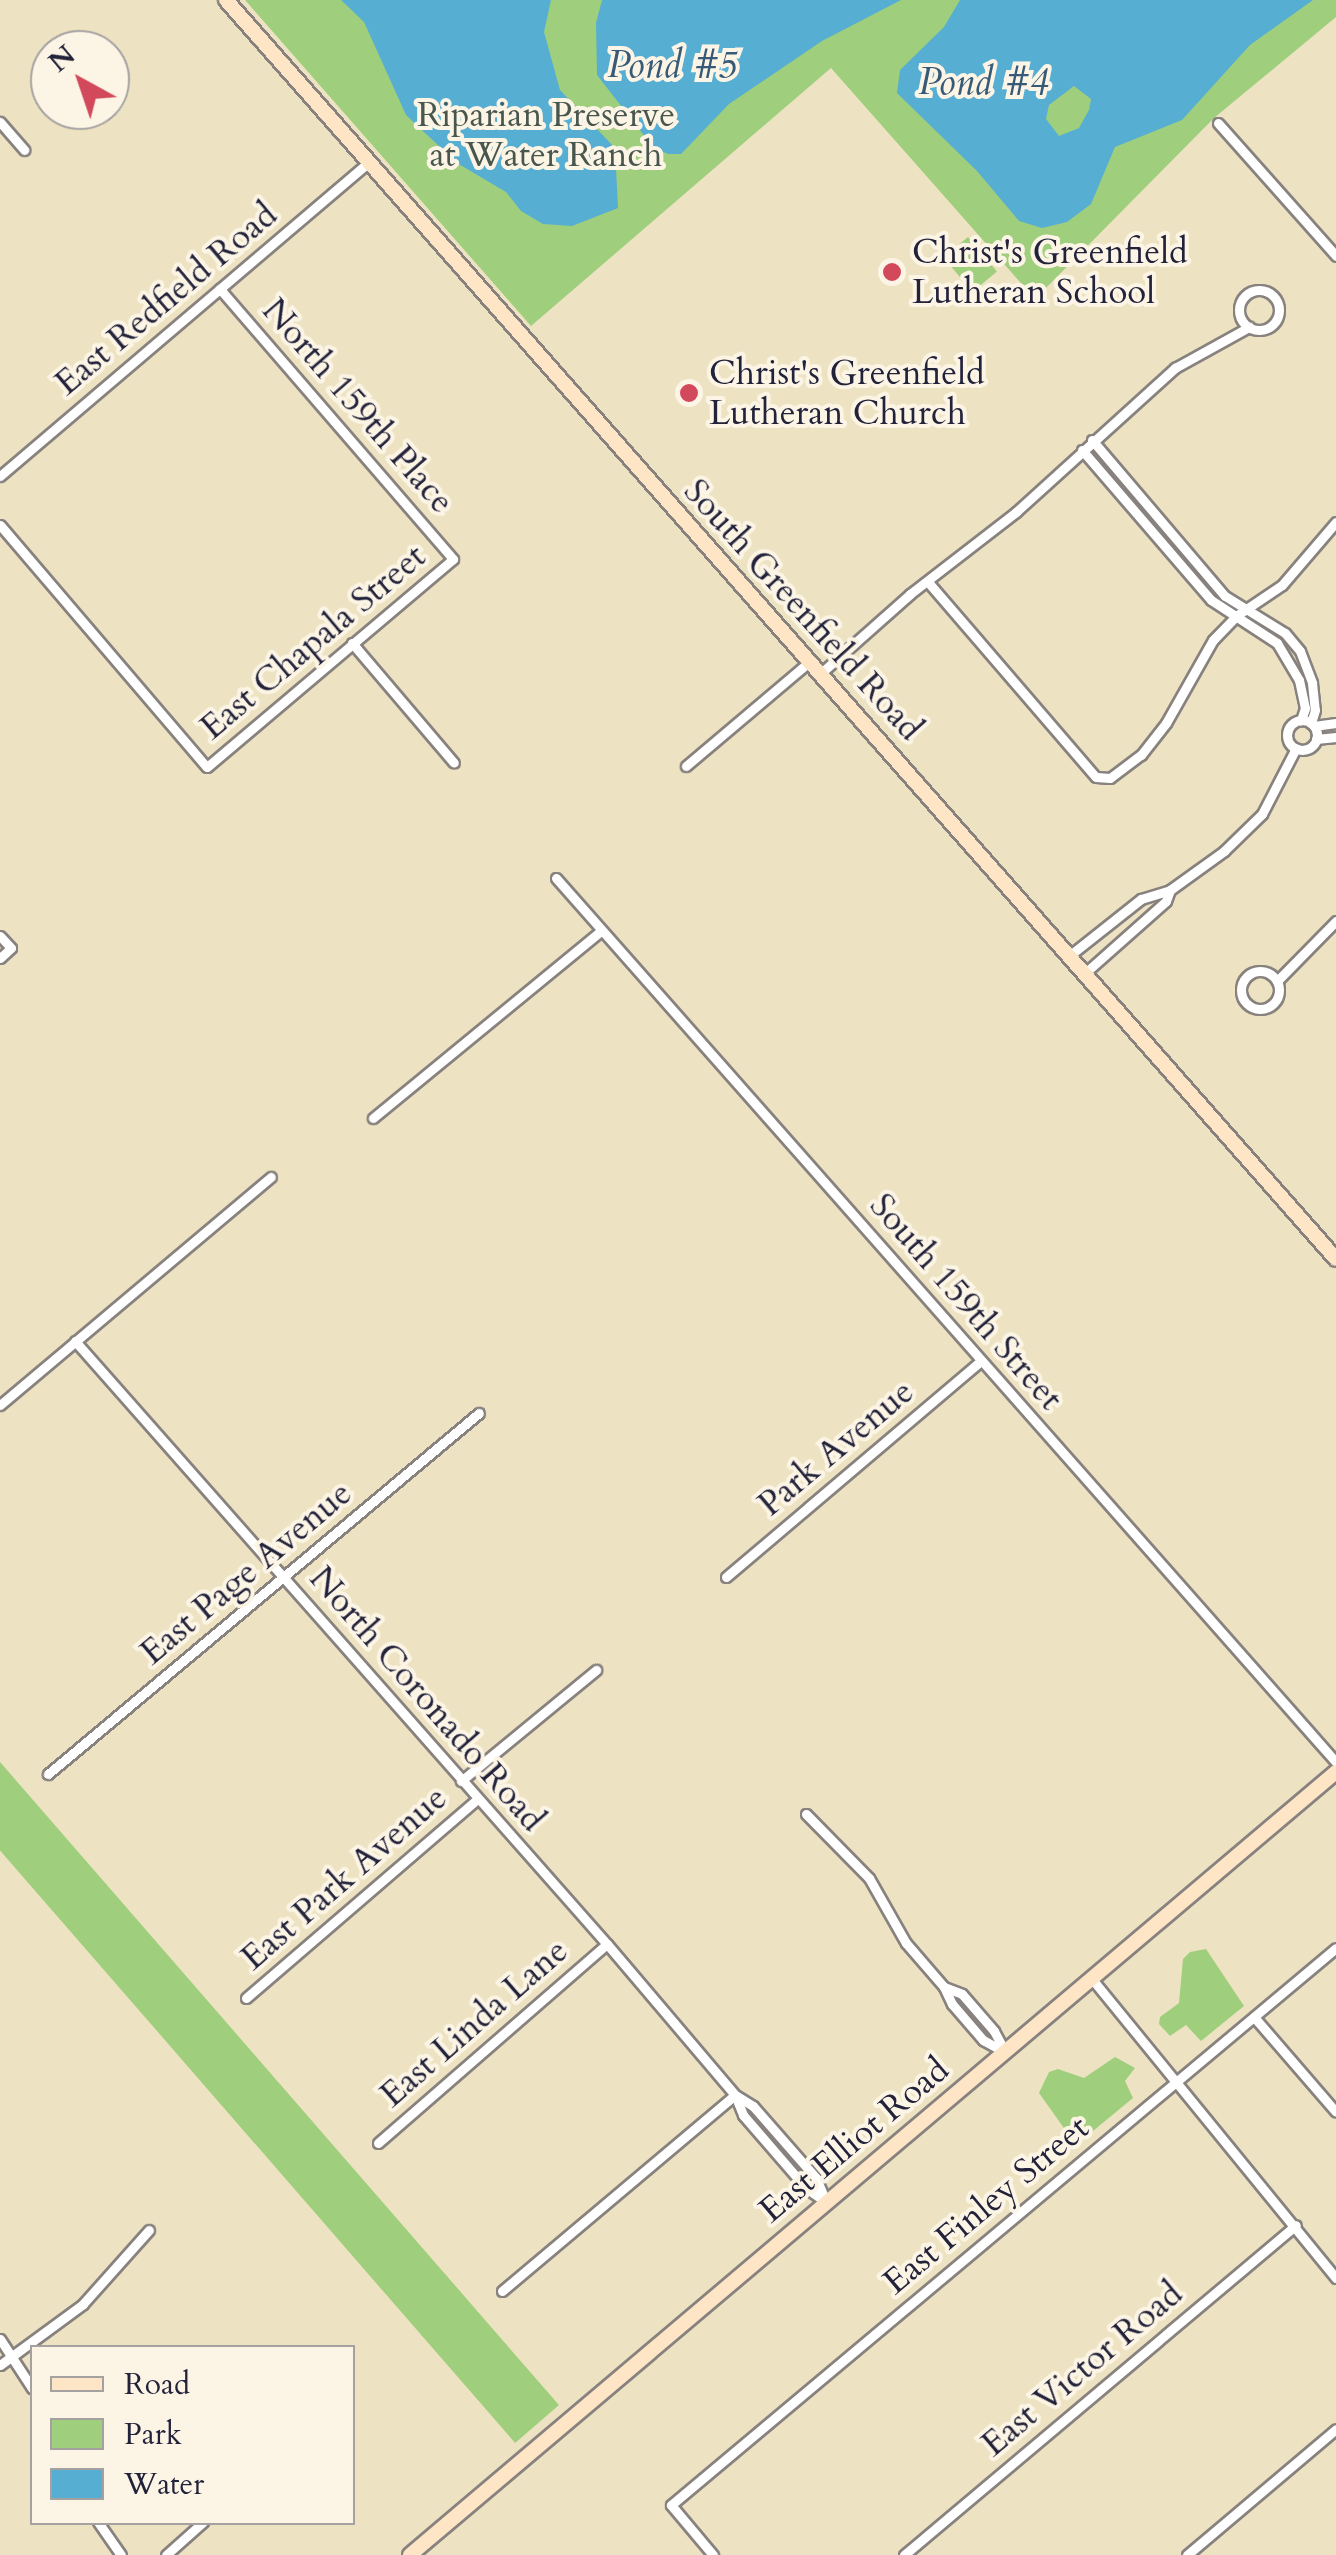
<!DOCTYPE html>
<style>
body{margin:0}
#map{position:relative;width:1336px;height:2555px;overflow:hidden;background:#ede3c3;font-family:Cardo,serif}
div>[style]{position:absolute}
.green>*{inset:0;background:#9fce7c;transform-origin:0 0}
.water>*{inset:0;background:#56aed3}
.roads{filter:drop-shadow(2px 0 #88827f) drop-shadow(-2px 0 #88827f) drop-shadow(0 2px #88827f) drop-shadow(0 -2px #88827f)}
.street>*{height:9px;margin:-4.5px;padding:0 4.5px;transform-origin:4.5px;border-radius:4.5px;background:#fff}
.street>.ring{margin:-4.5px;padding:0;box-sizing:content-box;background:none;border:9px solid #fff;border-radius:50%}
.secondary>*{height:14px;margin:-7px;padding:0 7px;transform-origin:7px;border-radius:7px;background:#fde5c5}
.dots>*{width:28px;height:28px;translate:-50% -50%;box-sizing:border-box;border:5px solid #fcf5e5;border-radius:50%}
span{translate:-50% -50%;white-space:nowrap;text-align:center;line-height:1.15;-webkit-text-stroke:8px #fcf5e5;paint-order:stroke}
.park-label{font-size:35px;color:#48564e}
.poi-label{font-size:35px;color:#22223b}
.left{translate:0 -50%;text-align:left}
.street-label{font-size:35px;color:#22223b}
.water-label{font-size:38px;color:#375a78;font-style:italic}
.legend{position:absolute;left:30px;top:2345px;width:325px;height:180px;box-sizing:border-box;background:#fcf5e5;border:2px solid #a5a1a1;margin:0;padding:12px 18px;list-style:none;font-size:30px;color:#22223b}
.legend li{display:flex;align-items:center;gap:20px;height:50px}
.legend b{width:50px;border:2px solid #a5a1a1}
.north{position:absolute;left:30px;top:30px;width:100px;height:100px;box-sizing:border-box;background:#fcf5e5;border:2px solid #a5a1a1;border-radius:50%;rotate:320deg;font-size:28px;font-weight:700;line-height:40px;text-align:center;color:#22223b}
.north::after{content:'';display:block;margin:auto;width:35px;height:45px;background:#d1495b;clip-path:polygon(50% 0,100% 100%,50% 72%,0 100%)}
</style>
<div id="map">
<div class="green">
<i style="clip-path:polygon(245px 0,1336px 0,1336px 17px,1214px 118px,1035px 299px,831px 68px,531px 326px)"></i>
<i style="left:968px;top:237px;width:45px;height:32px;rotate:50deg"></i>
<i style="left:0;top:1762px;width:852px;height:58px;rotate:49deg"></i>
<i style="clip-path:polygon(1206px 1949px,1244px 2006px,1201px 2041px,1186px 2025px,1170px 2036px,1159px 2024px,1160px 2017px,1179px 2003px,1183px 1959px,1190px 1952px)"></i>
<i style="clip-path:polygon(1115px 2057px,1135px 2068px,1125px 2081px,1133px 2098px,1076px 2145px,1039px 2093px,1049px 2072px,1058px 2069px,1084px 2078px)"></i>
</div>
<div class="water">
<i style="clip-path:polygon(341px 0,551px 0,544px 32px,560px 90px,615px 148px,618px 208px,572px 226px,543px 224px,521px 211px,506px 192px,457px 163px,406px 115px,364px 22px)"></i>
<i style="clip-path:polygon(602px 0,901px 0,822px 41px,729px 104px,681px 154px,668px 154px,653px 147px,597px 75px,596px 23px)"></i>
<i style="clip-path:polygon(evenodd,960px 0,1313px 0,1250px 45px,1182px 120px,1115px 147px,1091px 204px,1067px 222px,1042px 228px,1019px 221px,977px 171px,897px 93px,900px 70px,944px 27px,960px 0,1074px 86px,1091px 99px,1089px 110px,1079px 128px,1059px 136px,1046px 119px,1049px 105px,1074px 86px)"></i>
</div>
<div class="roads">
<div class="street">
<i style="left:0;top:122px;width:37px;rotate:49deg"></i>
<i style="left:1218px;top:123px;width:178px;rotate:48.4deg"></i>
<i class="ring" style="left:1239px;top:290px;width:31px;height:31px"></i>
<i style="left:1092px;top:440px;width:205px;rotate:49.6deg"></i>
<i style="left:1225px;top:596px;width:70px;rotate:31.7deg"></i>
<i style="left:1285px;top:633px;width:23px;rotate:50deg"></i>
<i style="left:1300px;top:651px;width:34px;rotate:69deg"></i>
<i style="left:1312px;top:683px;width:27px;rotate:84deg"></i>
<i style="left:1315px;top:710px;width:14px;rotate:107deg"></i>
<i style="left:1082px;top:450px;width:198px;rotate:49.3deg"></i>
<i style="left:1211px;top:600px;width:79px;rotate:33.1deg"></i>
<i style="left:1277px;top:643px;width:43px;rotate:59.3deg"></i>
<i style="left:1299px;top:680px;width:29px;rotate:78deg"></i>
<i style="left:1305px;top:708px;width:13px;rotate:108deg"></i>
<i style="left:0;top:476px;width:483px;rotate:-40.4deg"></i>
<i style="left:0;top:525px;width:318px;rotate:49.5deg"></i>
<i style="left:207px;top:767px;width:322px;rotate:-40.2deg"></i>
<i style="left:453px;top:559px;width:357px;rotate:-130.8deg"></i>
<i style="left:928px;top:582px;width:257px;rotate:49.3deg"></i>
<i style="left:1096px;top:777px;width:14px;rotate:4deg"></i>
<i style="left:1110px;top:778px;width:39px;rotate:-37deg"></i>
<i style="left:1141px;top:755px;width:41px;rotate:-52deg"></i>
<i style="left:1166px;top:723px;width:95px;rotate:-60.5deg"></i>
<i style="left:1213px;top:640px;width:33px;rotate:-46deg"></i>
<i style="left:1236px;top:616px;width:55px;rotate:-34deg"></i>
<i style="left:1282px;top:585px;width:83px;rotate:-49.4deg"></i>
<i style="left:352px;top:643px;width:157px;rotate:49.6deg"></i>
<i style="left:820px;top:674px;width:120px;rotate:-41.6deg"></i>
<i style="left:910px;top:594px;width:134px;rotate:-37.7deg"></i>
<i style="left:1016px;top:512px;width:215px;rotate:-42.2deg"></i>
<i style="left:1175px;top:368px;width:85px;rotate:-29deg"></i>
<i class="ring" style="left:1287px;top:720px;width:21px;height:21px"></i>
<i style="left:1314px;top:726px;width:22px;rotate:-8deg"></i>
<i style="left:1316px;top:739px;width:20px;rotate:-6deg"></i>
<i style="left:686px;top:766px;width:161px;rotate:-40.2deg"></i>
<i style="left:556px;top:878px;width:1179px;rotate:48.58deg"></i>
<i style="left:0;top:936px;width:16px;rotate:47deg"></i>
<i style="left:11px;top:948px;width:15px;rotate:138deg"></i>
<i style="left:1069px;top:956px;width:92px;rotate:-38.4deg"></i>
<i style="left:1141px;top:899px;width:30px;rotate:-17deg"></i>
<i style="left:1170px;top:890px;width:67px;rotate:-35.8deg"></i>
<i style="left:1224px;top:851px;width:53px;rotate:-44.2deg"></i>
<i style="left:1262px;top:814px;width:74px;rotate:-62.7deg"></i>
<i class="ring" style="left:1241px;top:971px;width:29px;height:29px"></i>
<i style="left:1085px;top:973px;width:108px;rotate:-41.6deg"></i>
<i style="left:1166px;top:901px;width:12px;rotate:-70deg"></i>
<i style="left:1277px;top:981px;width:84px;rotate:-45.5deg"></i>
<i style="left:373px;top:1118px;width:295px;rotate:-39.4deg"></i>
<i style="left:75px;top:1341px;width:804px;rotate:48.58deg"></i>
<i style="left:607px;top:1944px;width:198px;rotate:49.7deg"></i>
<i style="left:735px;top:2095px;width:22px;rotate:68deg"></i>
<i style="left:743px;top:2115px;width:96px;rotate:49.2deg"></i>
<i style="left:806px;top:2188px;width:24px;rotate:35deg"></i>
<i style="left:0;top:1405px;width:354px;rotate:-40.1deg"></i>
<i style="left:726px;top:1577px;width:334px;rotate:-40.3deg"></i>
<i style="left:48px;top:1774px;width:562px;rotate:-39.95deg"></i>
<i style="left:461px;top:1781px;width:175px;rotate:-39.4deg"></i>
<i style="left:806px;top:1814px;width:90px;rotate:45.5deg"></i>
<i style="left:869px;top:1878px;width:75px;rotate:60.4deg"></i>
<i style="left:906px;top:1943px;width:58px;rotate:49.2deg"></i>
<i style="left:944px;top:1987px;width:19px;rotate:65deg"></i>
<i style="left:952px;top:2004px;width:48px;rotate:49.3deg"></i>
<i style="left:983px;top:2040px;width:25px;rotate:29deg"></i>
<i style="left:1092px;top:1979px;width:386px;rotate:50.8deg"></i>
<i style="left:944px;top:1987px;width:19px;rotate:21deg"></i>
<i style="left:962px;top:1994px;width:49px;rotate:49.1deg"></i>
<i style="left:994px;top:2031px;width:24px;rotate:62deg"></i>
<i style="left:246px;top:1998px;width:305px;rotate:-40.7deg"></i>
<i style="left:1254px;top:2017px;width:125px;rotate:49.2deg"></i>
<i style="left:737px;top:2096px;width:19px;rotate:32deg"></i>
<i style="left:753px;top:2106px;width:96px;rotate:48.8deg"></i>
<i style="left:816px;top:2178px;width:25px;rotate:67deg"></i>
<i style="left:378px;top:2143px;width:303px;rotate:-41deg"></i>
<i style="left:502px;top:2291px;width:304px;rotate:-40.1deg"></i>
<i style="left:0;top:2339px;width:59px;rotate:56.9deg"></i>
<i style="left:0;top:2365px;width:103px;rotate:-36.3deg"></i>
<i style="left:83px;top:2304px;width:99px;rotate:-48.3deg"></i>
<i style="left:98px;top:2522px;width:40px;rotate:55.1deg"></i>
<i style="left:166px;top:2555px;width:50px;rotate:-41.7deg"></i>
<i style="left:713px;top:2555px;width:65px;rotate:-130deg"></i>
<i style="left:671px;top:2505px;width:867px;rotate:-39.95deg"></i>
<i style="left:904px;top:2555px;width:512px;rotate:-40.09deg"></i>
<i style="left:1187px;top:2555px;width:195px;rotate:-40.2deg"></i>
</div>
<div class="secondary">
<i style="left:226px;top:0;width:1678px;rotate:48.6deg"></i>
<i style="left:410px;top:2555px;width:1213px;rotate:-40.22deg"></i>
</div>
</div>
<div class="dots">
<i style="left:892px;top:272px;background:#d1495b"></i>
<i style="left:689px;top:393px;background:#d1495b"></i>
</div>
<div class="park-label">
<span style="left:546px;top:135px">Riparian Preserve<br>at Water Ranch</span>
</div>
<div class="poi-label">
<span class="left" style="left:912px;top:272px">Christ's Greenfield<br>Lutheran School</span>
<span class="left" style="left:709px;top:393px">Christ's Greenfield<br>Lutheran Church</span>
</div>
<div class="street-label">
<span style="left:166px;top:299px;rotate:-40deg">East Redfield Road</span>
<span style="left:358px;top:406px;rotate:49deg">North 159th Place</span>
<span style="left:803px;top:610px;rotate:48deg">South Greenfield Road</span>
<span style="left:313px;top:642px;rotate:-40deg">East Chapala Street</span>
<span style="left:966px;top:1302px;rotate:49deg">South 159th Street</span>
<span style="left:836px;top:1448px;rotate:-40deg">Park Avenue</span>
<span style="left:246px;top:1573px;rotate:-40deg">East Page Avenue</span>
<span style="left:427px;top:1699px;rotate:49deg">North Coronado Road</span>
<span style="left:344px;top:1878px;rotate:-41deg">East Park Avenue</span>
<span style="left:474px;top:2023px;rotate:-41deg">East Linda Lane</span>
<span style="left:854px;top:2140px;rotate:-40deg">East Elliot Road</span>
<span style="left:986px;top:2205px;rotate:-40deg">East Finley Street</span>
<span style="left:1082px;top:2369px;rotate:-40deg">East Victor Road</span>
</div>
<div class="water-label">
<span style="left:672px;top:66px">Pond #5</span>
<span style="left:983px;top:83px">Pond #4</span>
</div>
<ul class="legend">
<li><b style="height:12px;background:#fde5c5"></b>Road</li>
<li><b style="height:28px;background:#9fce7c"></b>Park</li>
<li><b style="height:28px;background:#56aed3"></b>Water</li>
</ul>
<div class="north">N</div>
</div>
